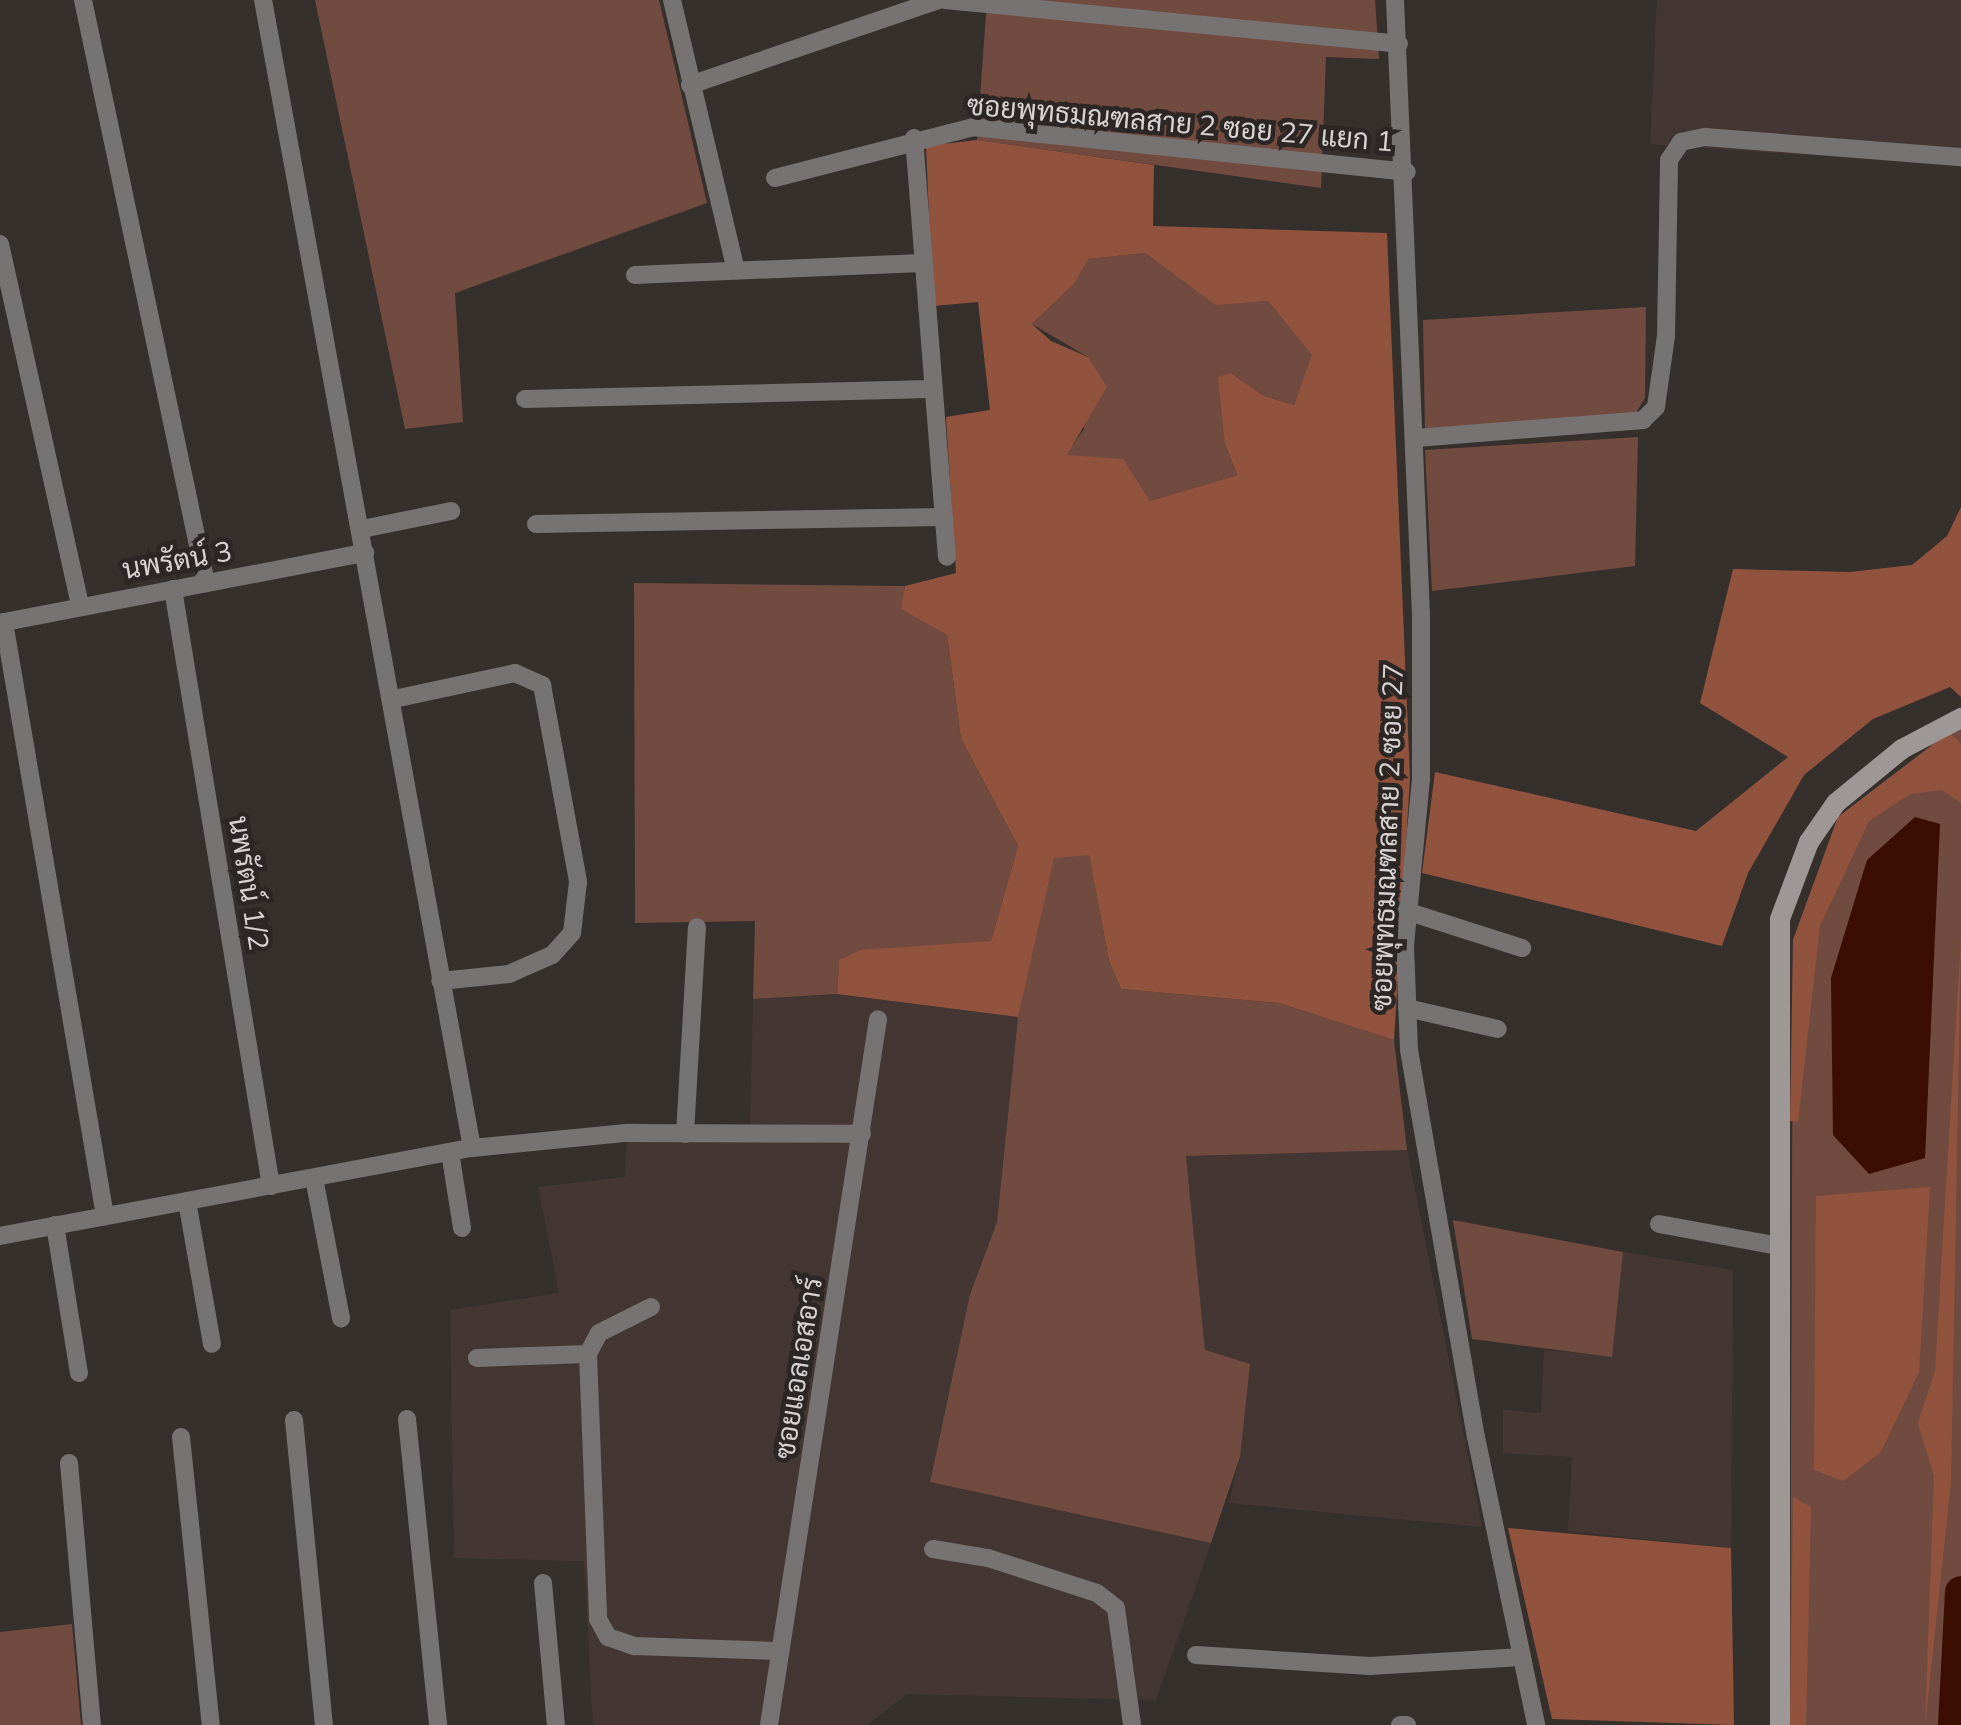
<!DOCTYPE html>
<meta charset="utf-8">
<style>
body{margin:0}
#map{position:relative;width:1961px;height:1725px;overflow:hidden;background:#36302d;font-family:Mulish,Sarabun,sans-serif}
div>[style]{position:absolute}
.built>*{inset:0;background:#443733}
.green>*{inset:0;background:#714b3f}
.forest>*{inset:0;background:#92533e}
.water>*{inset:0;background:#3a0e01}
.river>*{height:32px;margin:-16px;padding:0 16px;transform-origin:16px;border-radius:16px;background:#3a0e01}
.minor>*{height:18px;margin:-9px;padding:0 9px;transform-origin:9px;border-radius:9px;background:#767372}
.secondary>*{height:20px;margin:-10px;padding:0 10px;transform-origin:10px;border-radius:10px;background:#9d9896}
span{translate:-50% -50%;white-space:nowrap;text-align:center;line-height:1.15;-webkit-text-stroke:9px #2c2624;paint-order:stroke}
.street-label{font-size:28px;color:#d7d3d2}
</style>
<div id="map">
<div class="built">
<i style="clip-path:polygon(1657px 0,1961px 0,1961px 166px,1650px 144px)"></i>
<i style="clip-path:polygon(837px 994px,1018px 1017px,997px 1222px,970px 1294px,930px 1481px,1211px 1543px,1156px 1700px,907px 1694px,867px 1725px,593px 1725px,584px 1561px,454px 1558px,450px 1310px,559px 1293px,538px 1187px,625px 1177px,627px 1123px,750px 1127px,753px 999px)"></i>
<i style="clip-path:polygon(1407px 1150px,1482px 1527px,1229px 1503px,1240px 1457px,1205px 1350px,1186px 1156px)"></i>
<i style="clip-path:polygon(1623px 1252px,1733px 1270px,1731px 1548px,1568px 1531px,1572px 1457px,1503px 1453px,1503px 1410px,1541px 1413px,1544px 1350px,1611px 1356px)"></i>
</div>
<div class="green">
<i style="clip-path:polygon(315px 0,659px 0,707px 203px,455px 293px,463px 422px,405px 429px)"></i>
<i style="clip-path:polygon(987px 0,1375px 0,1379px 59px,1326px 57px,1321px 188px,977px 140px)"></i>
<i style="clip-path:polygon(1145px 253px,1216px 304px,1268px 301px,1313px 355px,1294px 405px,1264px 396px,1231px 373px,1225px 444px,1237px 475px,1150px 501px,1066px 455px,1084px 429px,1088px 357px,1032px 324px,1074px 284px,1087px 259px)"></i>
<i style="clip-path:polygon(1646px 307px,1645px 398px,1636px 413px,1425px 430px,1423px 320px)"></i>
<i style="clip-path:polygon(1638px 437px,1635px 566px,1432px 591px,1425px 450px)"></i>
<i style="clip-path:polygon(634px 583px,905px 586px,902px 609px,947px 635px,961px 739px,1018px 846px,991px 941px,839px 960px,837px 994px,753px 999px,755px 921px,635px 923px)"></i>
<i style="clip-path:polygon(1961px 724px,1961px 1725px,1790px 1725px,1793px 940px,1838px 817px)"></i>
<i style="clip-path:polygon(1089px 854px,1109px 961px,1121px 989px,1279px 1003px,1394px 1040px,1407px 1150px,1186px 1156px,1205px 1350px,1250px 1364px,1240px 1457px,1211px 1543px,930px 1482px,970px 1294px,997px 1222px,1018px 1017px,1040px 907px,1054px 857px)"></i>
<i style="clip-path:polygon(1453px 1220px,1623px 1252px,1612px 1357px,1472px 1339px)"></i>
<i style="clip-path:polygon(72px 1624px,81px 1725px,0 1725px,0 1632px)"></i>
</div>
<div class="forest">
<i style="clip-path:polygon(evenodd,977px 140px,1154px 165px,1153px 226px,1387px 233px,1410px 778px,1394px 1040px,1279px 1003px,1121px 989px,1109px 961px,1089px 855px,1054px 858px,1018px 1017px,837px 994px,839px 960px,861px 950px,991px 941px,1018px 846px,961px 739px,947px 635px,901px 609px,905px 586px,956px 573px,946px 417px,990px 410px,978px 302px,933px 306px,926px 146px,977px 140px,1145px 253px,1216px 305px,1268px 301px,1312px 355px,1294px 405px,1264px 396px,1231px 373px,1218px 377px,1225px 444px,1237px 475px,1150px 501px,1123px 459px,1067px 455px,1107px 387px,1088px 357px,1051px 341px,1032px 324px,1074px 284px,1088px 259px,1145px 253px)"></i>
<i style="clip-path:polygon(1961px 507px,1961px 697px,1950px 687px,1873px 719px,1804px 775px,1748px 873px,1722px 946px,1422px 873px,1435px 772px,1696px 831px,1788px 757px,1700px 703px,1733px 569px,1850px 572px,1912px 565px,1947px 536px)"></i>
<i style="clip-path:polygon(1949px 732px,1961px 743px,1961px 803px,1942px 790px,1910px 794px,1869px 821px,1820px 926px,1798px 1122px,1790px 1121px,1793px 940px,1838px 817px)"></i>
<i style="clip-path:polygon(1961px 937px,1951px 1482px,1925px 1725px,1934px 1476px,1918px 1423px,1935px 1371px)"></i>
<i style="clip-path:polygon(1930px 1187px,1919px 1372px,1881px 1452px,1843px 1481px,1814px 1470px,1816px 1196px)"></i>
<i style="clip-path:polygon(1793px 1497px,1811px 1507px,1806px 1725px,1790px 1725px)"></i>
<i style="clip-path:polygon(1508px 1528px,1731px 1548px,1734px 1725px,1552px 1719px)"></i>
</div>
<div class="water">
<i style="clip-path:polygon(1915px 817px,1940px 824px,1925px 1158px,1869px 1174px,1833px 1135px,1831px 978px,1867px 860px)"></i>
</div>
<div class="river">
<i style="left:1954px;top:1725px;width:133px;rotate:-87deg"></i>
</div>
<div class="minor">
<i style="left:83px;top:0;width:596px;rotate:78.09deg"></i>
<i style="left:263px;top:0;width:1167px;rotate:79.68deg"></i>
<i style="left:672px;top:0;width:278px;rotate:76.7deg"></i>
<i style="left:945px;top:0;width:456px;rotate:5.5deg"></i>
<i style="left:1395px;top:0;width:615px;rotate:87.58deg"></i>
<i style="left:1421px;top:614px;width:165px;rotate:90deg"></i>
<i style="left:1421px;top:779px;width:168px;rotate:95.5deg"></i>
<i style="left:1405px;top:946px;width:104px;rotate:87.8deg"></i>
<i style="left:1409px;top:1050px;width:393px;rotate:80.2deg"></i>
<i style="left:1476px;top:1437px;width:294px;rotate:78.2deg"></i>
<i style="left:690px;top:85px;width:262px;rotate:-18.9deg"></i>
<i style="left:914px;top:138px;width:420px;rotate:85.5deg"></i>
<i style="left:775px;top:178px;width:204px;rotate:-14.4deg"></i>
<i style="left:973px;top:127px;width:436px;rotate:5.9deg"></i>
<i style="left:0;top:244px;width:371px;rotate:77.5deg"></i>
<i style="left:635px;top:275px;width:287px;rotate:-2.4deg"></i>
<i style="left:525px;top:399px;width:405px;rotate:-1.4deg"></i>
<i style="left:1416px;top:438px;width:228px;rotate:-4.5deg"></i>
<i style="left:1643px;top:420px;width:18px;rotate:-45deg"></i>
<i style="left:1656px;top:407px;width:72px;rotate:-82deg"></i>
<i style="left:1666px;top:336px;width:176px;rotate:-89deg"></i>
<i style="left:1669px;top:160px;width:22px;rotate:-56deg"></i>
<i style="left:1681px;top:142px;width:25px;rotate:-12deg"></i>
<i style="left:1705px;top:137px;width:257px;rotate:4.5deg"></i>
<i style="left:536px;top:524px;width:408px;rotate:-1deg"></i>
<i style="left:362px;top:529px;width:91px;rotate:-11.4deg"></i>
<i style="left:173px;top:589px;width:605px;rotate:80.68deg"></i>
<i style="left:4px;top:622px;width:603px;rotate:80.35deg"></i>
<i style="left:0;top:623px;width:372px;rotate:-10.9deg"></i>
<i style="left:394px;top:699px;width:124px;rotate:-12.1deg"></i>
<i style="left:515px;top:673px;width:30px;rotate:24deg"></i>
<i style="left:542px;top:685px;width:200px;rotate:79.6deg"></i>
<i style="left:578px;top:882px;width:51px;rotate:96.7deg"></i>
<i style="left:572px;top:933px;width:30px;rotate:132deg"></i>
<i style="left:552px;top:955px;width:47px;rotate:156.2deg"></i>
<i style="left:509px;top:974px;width:69px;rotate:174.2deg"></i>
<i style="left:1406px;top:911px;width:122px;rotate:17.7deg"></i>
<i style="left:1407px;top:1008px;width:93px;rotate:13deg"></i>
<i style="left:685px;top:1134px;width:207px;rotate:-86.7deg"></i>
<i style="left:450px;top:1152px;width:77px;rotate:81deg"></i>
<i style="left:314px;top:1178px;width:143px;rotate:79.1deg"></i>
<i style="left:187px;top:1201px;width:145px;rotate:80.1deg"></i>
<i style="left:1659px;top:1224px;width:122px;rotate:10.4deg"></i>
<i style="left:55px;top:1225px;width:150px;rotate:80.8deg"></i>
<i style="left:0;top:1236px;width:480px;rotate:-10.6deg"></i>
<i style="left:472px;top:1148px;width:155px;rotate:-5.6deg"></i>
<i style="left:626px;top:1133px;width:236px;rotate:0.2deg"></i>
<i style="left:651px;top:1307px;width:58px;rotate:153.4deg"></i>
<i style="left:599px;top:1333px;width:24px;rotate:118deg"></i>
<i style="left:588px;top:1354px;width:265px;rotate:87.8deg"></i>
<i style="left:598px;top:1619px;width:21px;rotate:61deg"></i>
<i style="left:608px;top:1637px;width:28px;rotate:19deg"></i>
<i style="left:634px;top:1646px;width:143px;rotate:2deg"></i>
<i style="left:477px;top:1358px;width:111px;rotate:-2.1deg"></i>
<i style="left:407px;top:1419px;width:308px;rotate:84.2deg"></i>
<i style="left:294px;top:1420px;width:306px;rotate:84.4deg"></i>
<i style="left:181px;top:1437px;width:290px;rotate:84.1deg"></i>
<i style="left:69px;top:1463px;width:263px;rotate:85deg"></i>
<i style="left:933px;top:1549px;width:56px;rotate:9.3deg"></i>
<i style="left:988px;top:1558px;width:114px;rotate:17.8deg"></i>
<i style="left:1097px;top:1593px;width:24px;rotate:38deg"></i>
<i style="left:1116px;top:1608px;width:118px;rotate:82.2deg"></i>
<i style="left:543px;top:1583px;width:143px;rotate:84.8deg"></i>
<i style="left:1196px;top:1655px;width:174px;rotate:3.6deg"></i>
<i style="left:1370px;top:1666px;width:152px;rotate:-3.4deg"></i>
<i style="left:769px;top:1725px;width:714px;rotate:-81.22deg"></i>
<i style="left:1400px;top:1725px;width:7px"></i>
</div>
<div class="secondary">
<i style="left:1780px;top:1725px;width:806px;rotate:-90deg"></i>
<i style="left:1780px;top:919px;width:82px;rotate:-69.4deg"></i>
<i style="left:1809px;top:842px;width:47px;rotate:-55.3deg"></i>
<i style="left:1836px;top:803px;width:85px;rotate:-39.3deg"></i>
<i style="left:1902px;top:749px;width:67px;rotate:-27.7deg"></i>
</div>
<div class="street-label">
<span style="left:1180px;top:123px;rotate:5deg">ซอยพุทธมณฑลสาย 2 ซอย 27 แยก 1</span>
<span style="left:177px;top:560px;rotate:-10deg">นพรัตน์ 3</span>
<span style="left:1387px;top:837px;rotate:-88deg">ซอยพุทธมณฑลสาย 2 ซอย 27</span>
<span style="left:249px;top:883px;rotate:81deg">นพรัตน์ 1/2</span>
<span style="left:798px;top:1368px;rotate:-81deg">ซอยแอลเอสอาร์</span>
</div>
</div>
